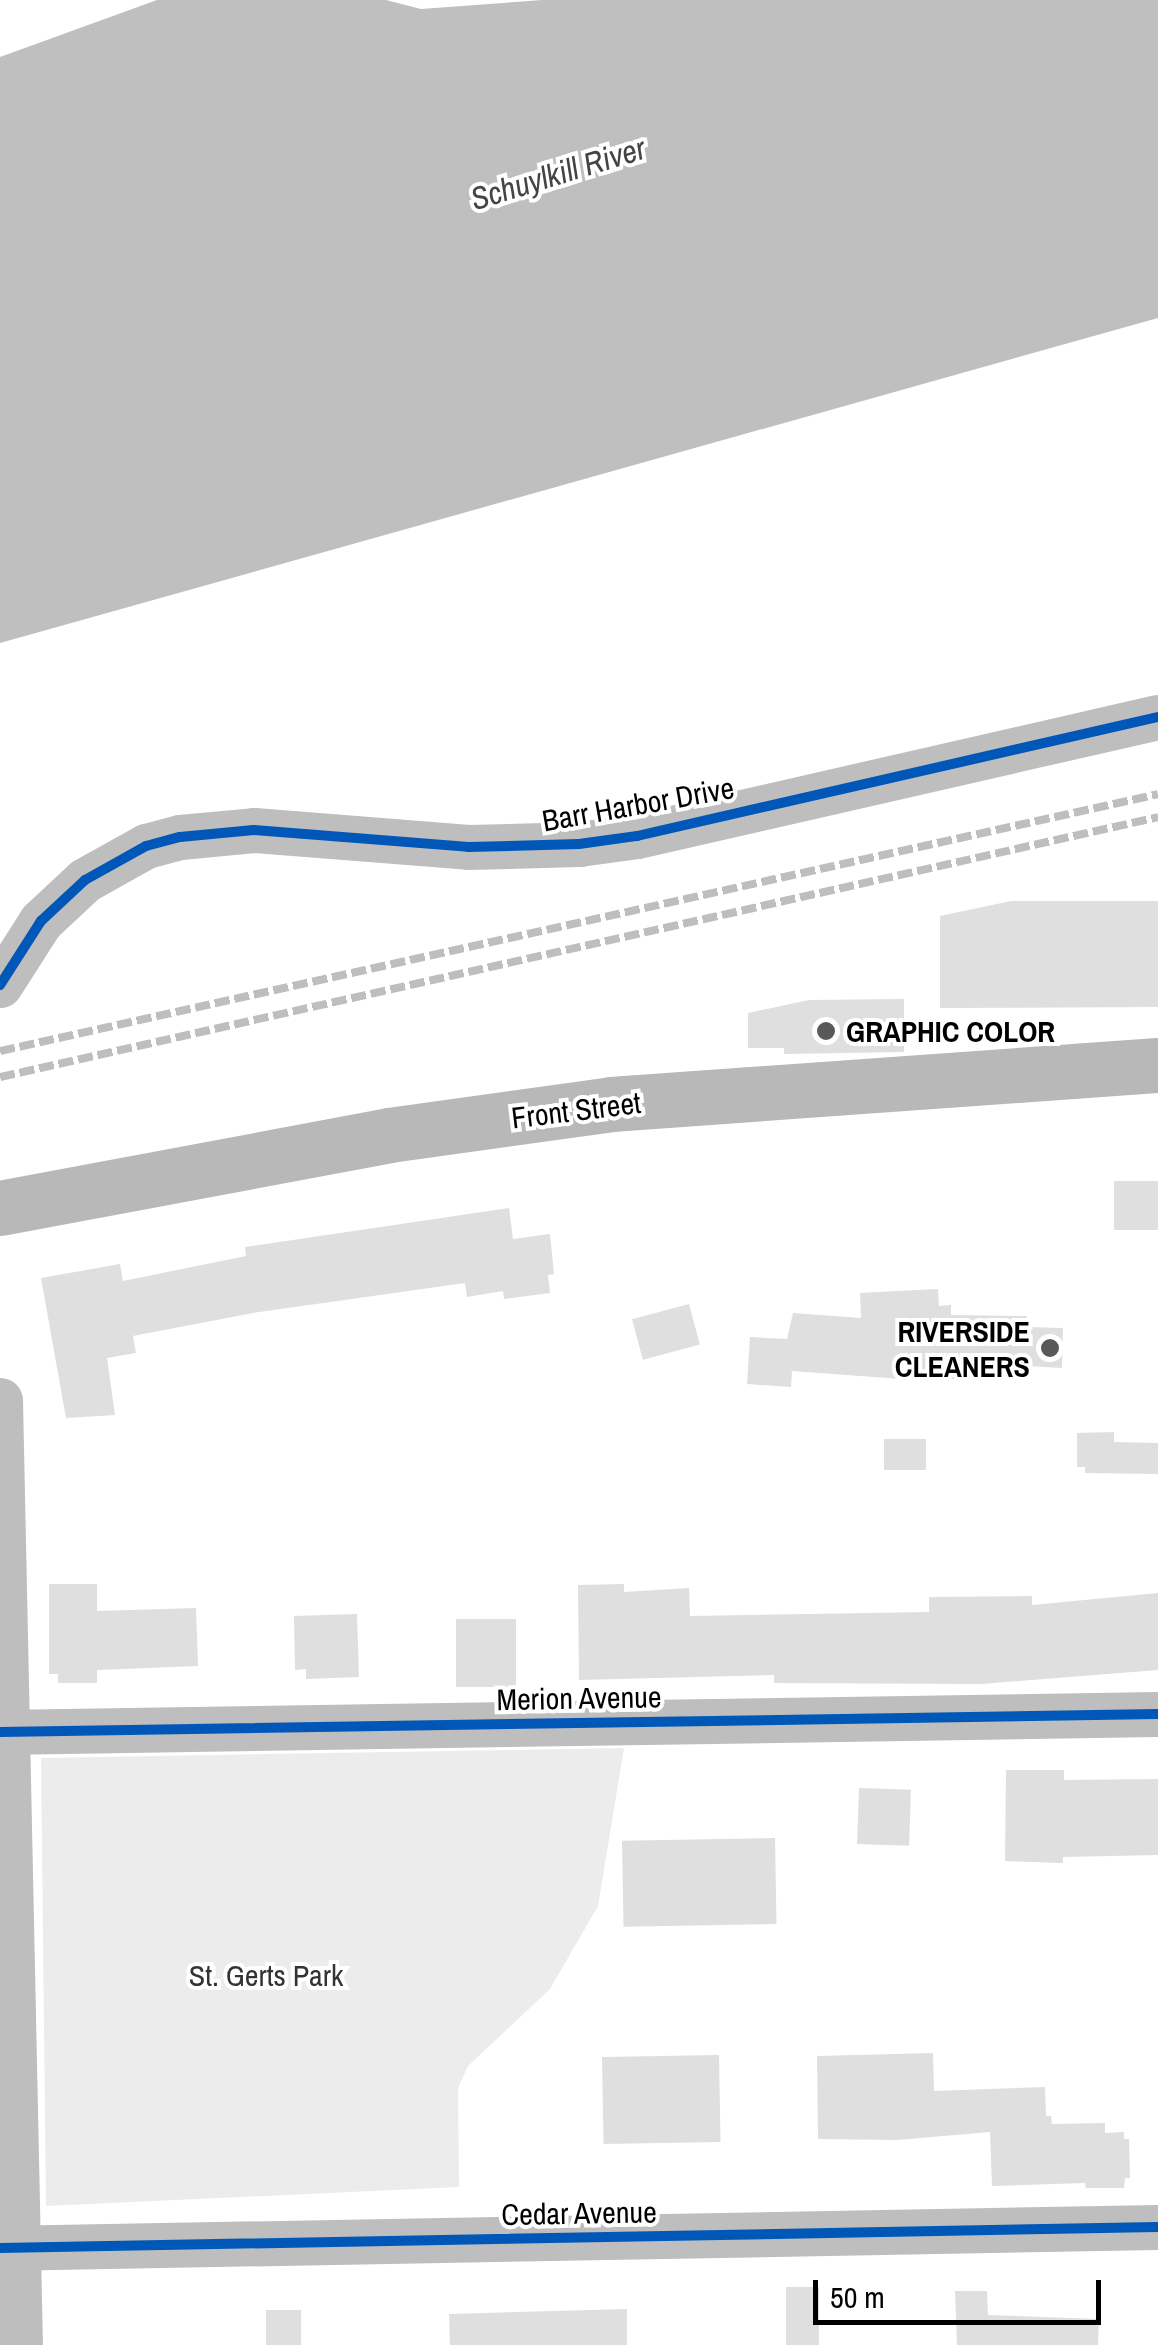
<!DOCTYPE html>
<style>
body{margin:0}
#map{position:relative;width:1158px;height:2345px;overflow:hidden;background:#fff;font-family:"Archivo Narrow",sans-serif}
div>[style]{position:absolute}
.green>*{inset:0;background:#ececec}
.water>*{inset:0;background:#bfbfbf}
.building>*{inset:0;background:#dfdfdf;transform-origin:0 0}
.minor>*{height:45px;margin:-22.5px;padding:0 22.5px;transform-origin:22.5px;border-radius:22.5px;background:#bebebe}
.secondary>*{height:55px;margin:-27.5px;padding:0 27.5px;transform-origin:27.5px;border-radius:27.5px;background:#b8b8b8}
.rail>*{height:8px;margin-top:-4px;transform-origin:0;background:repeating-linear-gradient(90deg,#bebebe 0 15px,transparent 0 20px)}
.cycleway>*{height:10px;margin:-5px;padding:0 5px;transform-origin:5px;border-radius:5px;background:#0057b8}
.dots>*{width:28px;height:28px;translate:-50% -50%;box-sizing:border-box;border:5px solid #fff;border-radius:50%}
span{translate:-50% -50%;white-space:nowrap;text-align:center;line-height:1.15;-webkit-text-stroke:8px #fff;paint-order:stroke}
.street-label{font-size:30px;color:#000}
.poi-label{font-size:30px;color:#000;font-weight:700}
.left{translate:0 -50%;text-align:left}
.right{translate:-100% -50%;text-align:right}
.park-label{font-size:30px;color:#333}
.water-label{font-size:32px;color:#444;font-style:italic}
.scale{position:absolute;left:813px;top:2280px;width:288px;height:45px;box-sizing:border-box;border:5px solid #000;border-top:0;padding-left:12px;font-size:30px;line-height:35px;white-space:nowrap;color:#000;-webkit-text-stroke:8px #fff;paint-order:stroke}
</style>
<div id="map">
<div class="green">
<i style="clip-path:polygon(624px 1748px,598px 1906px,550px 1989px,468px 2066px,458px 2088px,459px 2187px,46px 2206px,41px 1758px)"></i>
</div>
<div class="water">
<i style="clip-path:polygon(157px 0,386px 0,421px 9px,542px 0,1158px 0,1158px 318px,0 643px,0 57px)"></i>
</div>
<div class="building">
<i style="clip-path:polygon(1011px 901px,1158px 901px,1158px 1007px,940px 1008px,940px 916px)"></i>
<i style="clip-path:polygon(904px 999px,904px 1052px,784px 1054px,784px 1048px,748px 1048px,748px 1013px,809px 1000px)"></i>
<i style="left:1114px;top:1181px;width:44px;height:49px"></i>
<i style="clip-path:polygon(509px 1208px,513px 1239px,550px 1234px,554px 1274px,548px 1275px,550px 1293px,504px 1299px,503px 1291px,467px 1297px,465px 1283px,253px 1313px,133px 1336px,136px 1353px,107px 1358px,115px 1415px,66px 1418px,41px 1278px,120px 1264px,123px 1281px,246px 1256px,245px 1247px)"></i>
<i style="clip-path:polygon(938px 1289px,939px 1306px,951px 1305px,951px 1315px,1027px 1316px,1027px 1327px,1063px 1328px,1062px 1368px,1026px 1366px,1026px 1379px,901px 1379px,792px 1371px,791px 1387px,747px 1384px,750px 1337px,787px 1339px,793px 1313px,861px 1318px,860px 1293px)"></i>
<i style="left:689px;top:1304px;width:42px;height:59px;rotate:75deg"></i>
<i style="clip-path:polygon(1114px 1432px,1114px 1442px,1158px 1443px,1158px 1474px,1085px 1473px,1085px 1467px,1077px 1467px,1077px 1433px)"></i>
<i style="left:884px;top:1439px;width:42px;height:31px"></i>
<i style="clip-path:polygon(49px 1584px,97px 1584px,97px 1611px,196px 1608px,198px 1666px,97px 1670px,97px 1683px,58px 1683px,58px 1674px,49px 1674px)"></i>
<i style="clip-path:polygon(624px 1584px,624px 1592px,689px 1588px,690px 1616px,929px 1612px,929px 1597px,1032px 1596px,1032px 1605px,1158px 1593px,1158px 1670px,981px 1684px,774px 1683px,774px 1675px,579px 1680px,578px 1585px)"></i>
<i style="clip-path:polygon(357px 1614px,359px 1677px,306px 1679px,306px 1669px,295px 1670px,294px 1616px)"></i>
<i style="left:456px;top:1619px;width:60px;height:68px"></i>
<i style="clip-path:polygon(1006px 1770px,1064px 1770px,1064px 1780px,1158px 1779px,1158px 1855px,1063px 1857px,1063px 1863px,1005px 1861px)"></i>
<i style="left:859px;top:1788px;width:52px;height:56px;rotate:2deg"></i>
<i style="left:775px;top:1838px;width:86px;height:153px;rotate:89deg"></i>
<i style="clip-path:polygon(933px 2053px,934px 2091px,1045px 2087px,1046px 2116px,1051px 2116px,1052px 2124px,1105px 2123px,1105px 2133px,1124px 2132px,1124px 2139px,1129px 2139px,1130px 2178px,1125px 2178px,1124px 2188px,1086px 2188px,1085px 2183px,992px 2186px,990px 2132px,897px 2140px,818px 2139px,817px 2056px)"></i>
<i style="left:719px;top:2055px;width:87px;height:117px;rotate:89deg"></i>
<i style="left:786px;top:2287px;width:33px;height:58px"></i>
<i style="clip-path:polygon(955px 2291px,987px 2291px,988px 2315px,1099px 2319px,1098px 2345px,957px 2345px)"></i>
<i style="clip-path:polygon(627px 2309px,627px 2345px,450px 2345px,449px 2314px)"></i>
<i style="left:266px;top:2310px;width:35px;height:35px"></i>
</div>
<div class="minor">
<i style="left:0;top:985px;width:76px;rotate:-57.4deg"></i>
<i style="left:41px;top:921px;width:60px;rotate:-43deg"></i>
<i style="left:85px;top:880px;width:70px;rotate:-29.1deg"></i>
<i style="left:146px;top:846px;width:35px;rotate:-15deg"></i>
<i style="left:180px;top:837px;width:74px;rotate:-5.4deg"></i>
<i style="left:254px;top:830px;width:215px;rotate:4.5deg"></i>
<i style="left:468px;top:847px;width:111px;rotate:-1.5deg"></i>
<i style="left:579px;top:844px;width:59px;rotate:-7.9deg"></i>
<i style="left:637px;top:836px;width:534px;rotate:-12.87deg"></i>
<i style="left:0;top:1400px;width:945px;rotate:88.79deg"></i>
<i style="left:0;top:1732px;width:1158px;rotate:-0.89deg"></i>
<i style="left:0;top:2248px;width:1158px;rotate:-1.04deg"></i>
</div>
<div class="secondary">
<i style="left:0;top:1208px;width:396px;rotate:-10.6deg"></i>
<i style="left:389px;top:1135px;width:224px;rotate:-7.9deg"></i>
<i style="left:611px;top:1104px;width:548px;rotate:-4.08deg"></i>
</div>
<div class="rail">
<i style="left:0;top:1051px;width:1186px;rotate:-12.51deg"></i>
<i style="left:0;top:1077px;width:1187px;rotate:-12.65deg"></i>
</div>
<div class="cycleway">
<i style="left:0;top:985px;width:76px;rotate:-57.4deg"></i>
<i style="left:41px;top:921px;width:60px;rotate:-43deg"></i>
<i style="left:85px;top:880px;width:70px;rotate:-29.1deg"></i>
<i style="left:146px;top:846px;width:35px;rotate:-15deg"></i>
<i style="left:180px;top:837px;width:74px;rotate:-5.4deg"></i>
<i style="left:254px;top:830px;width:215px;rotate:4.5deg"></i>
<i style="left:468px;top:847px;width:111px;rotate:-1.5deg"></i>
<i style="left:579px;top:844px;width:59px;rotate:-7.9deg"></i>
<i style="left:637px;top:836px;width:534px;rotate:-12.87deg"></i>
<i style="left:0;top:1732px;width:1158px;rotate:-0.89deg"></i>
<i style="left:0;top:2248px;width:1158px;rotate:-1.04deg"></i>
</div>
<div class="dots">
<i style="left:826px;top:1031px;background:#595959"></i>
<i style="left:1050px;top:1348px;background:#595959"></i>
</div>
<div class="street-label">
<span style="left:638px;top:804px;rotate:-10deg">Barr Harbor Drive</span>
<span style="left:576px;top:1110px;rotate:-7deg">Front Street</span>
<span style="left:579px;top:1698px;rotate:-1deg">Merion Avenue</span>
<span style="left:579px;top:2213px;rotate:-1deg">Cedar Avenue</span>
</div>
<div class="poi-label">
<span class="left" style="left:846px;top:1031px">GRAPHIC COLOR</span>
<span class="right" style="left:1030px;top:1348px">RIVERSIDE<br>CLEANERS</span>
</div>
<div class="park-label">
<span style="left:266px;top:1975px">St. Gerts Park</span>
</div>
<div class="water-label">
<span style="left:558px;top:174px;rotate:-17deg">Schuylkill River</span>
</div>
<div class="scale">50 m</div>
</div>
